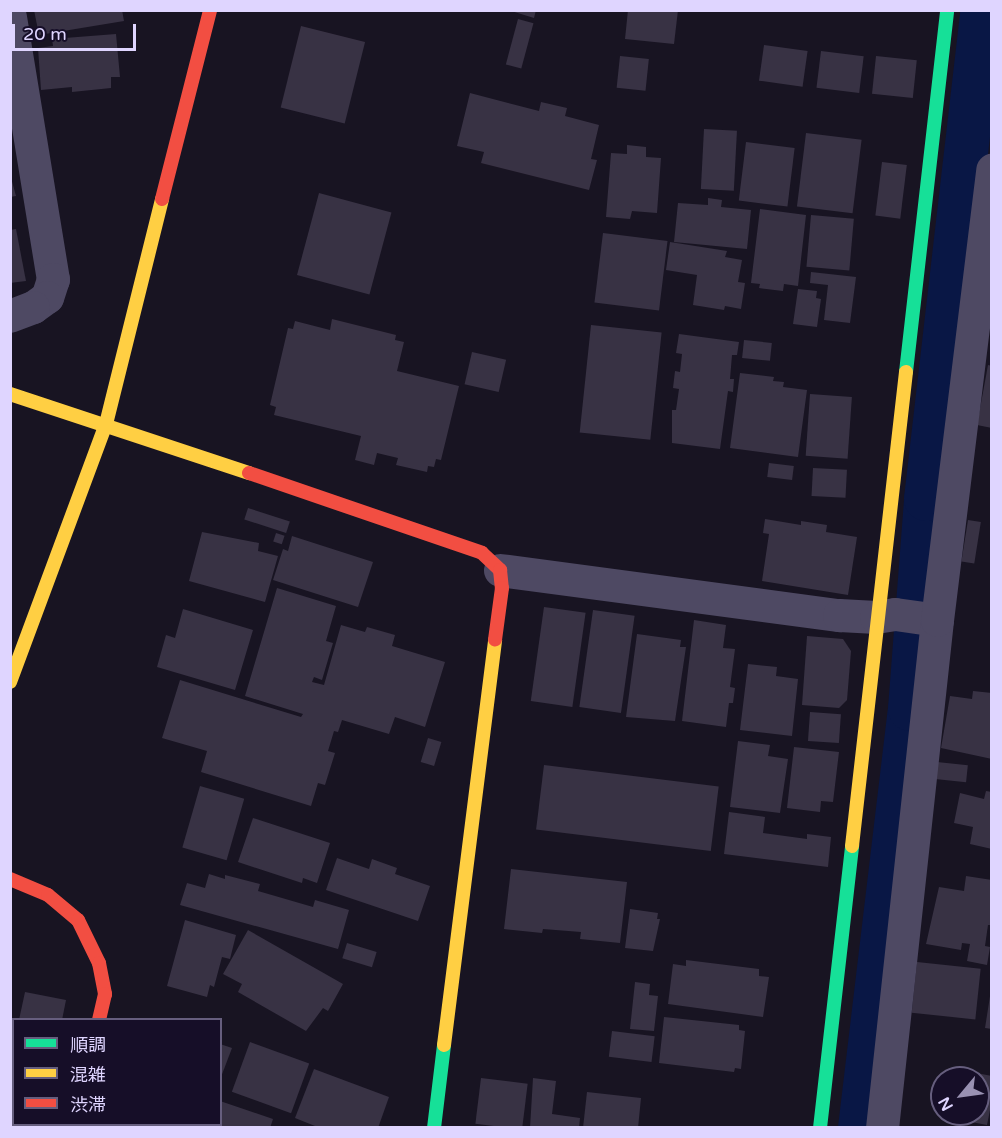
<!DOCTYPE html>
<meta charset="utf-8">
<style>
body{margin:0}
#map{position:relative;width:1002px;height:1138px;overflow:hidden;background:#181422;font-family:"Varela Round","Noto Sans JP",sans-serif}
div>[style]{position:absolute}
.canal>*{height:44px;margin:-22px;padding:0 22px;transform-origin:22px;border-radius:22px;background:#091745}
.building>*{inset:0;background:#383244;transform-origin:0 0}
.street>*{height:33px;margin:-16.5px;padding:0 16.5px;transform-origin:16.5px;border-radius:16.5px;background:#4e4963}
.fast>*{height:14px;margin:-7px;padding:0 7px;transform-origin:7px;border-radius:7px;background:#16e098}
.slow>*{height:14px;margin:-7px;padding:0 7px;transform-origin:7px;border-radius:7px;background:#ffcf43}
.jam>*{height:14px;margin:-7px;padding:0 7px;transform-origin:7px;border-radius:7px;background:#f24e42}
span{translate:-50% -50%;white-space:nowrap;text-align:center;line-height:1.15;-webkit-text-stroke:5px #160e28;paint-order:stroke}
.frame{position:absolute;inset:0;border:12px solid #dfd5ff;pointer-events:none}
.legend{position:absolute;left:12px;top:1018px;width:210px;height:108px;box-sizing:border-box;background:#160e28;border:2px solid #665e7e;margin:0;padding:8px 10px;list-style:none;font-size:18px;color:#dfd5ff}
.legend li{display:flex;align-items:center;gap:12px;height:30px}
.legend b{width:30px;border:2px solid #665e7e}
.north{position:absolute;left:930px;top:1066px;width:60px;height:60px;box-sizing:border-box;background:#160e28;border:2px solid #665e7e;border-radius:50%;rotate:241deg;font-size:16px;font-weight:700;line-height:24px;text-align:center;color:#dfd5ff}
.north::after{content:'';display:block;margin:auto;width:21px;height:27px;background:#9991b2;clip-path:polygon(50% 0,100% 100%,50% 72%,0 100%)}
.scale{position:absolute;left:12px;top:24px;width:124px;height:27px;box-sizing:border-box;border:3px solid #dfd5ff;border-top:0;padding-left:8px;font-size:18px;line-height:21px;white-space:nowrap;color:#dfd5ff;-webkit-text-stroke:4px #160e28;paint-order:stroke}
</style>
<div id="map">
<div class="canal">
<i style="left:860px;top:1128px;width:422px;rotate:-83.2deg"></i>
<i style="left:910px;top:709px;width:211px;rotate:-85.6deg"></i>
<i style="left:926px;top:499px;width:492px;rotate:-83.4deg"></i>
</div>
<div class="building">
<i style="clip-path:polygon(34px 10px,122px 10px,124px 21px,39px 35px)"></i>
<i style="clip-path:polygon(508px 10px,536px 10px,534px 18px)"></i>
<i style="clip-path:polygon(628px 10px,678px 10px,674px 44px,625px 39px)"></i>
<i style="left:518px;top:19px;width:16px;height:47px;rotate:15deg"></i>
<i style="left:301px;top:26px;width:66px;height:84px;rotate:14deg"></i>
<i style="clip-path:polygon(116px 34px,120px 77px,111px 77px,111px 88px,72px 92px,72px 87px,41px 90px,38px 48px,53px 46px,52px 39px)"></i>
<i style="left:764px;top:45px;width:44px;height:36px;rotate:8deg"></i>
<i style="left:821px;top:51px;width:43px;height:37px;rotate:7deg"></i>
<i style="left:620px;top:56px;width:29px;height:32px;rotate:6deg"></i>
<i style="left:876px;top:56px;width:41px;height:38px;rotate:6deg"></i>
<i style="clip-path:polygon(470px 93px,539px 111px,541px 102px,567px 108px,565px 116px,599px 125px,591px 159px,597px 160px,589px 190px,481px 163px,484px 152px,457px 146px)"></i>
<i style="left:704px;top:129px;width:33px;height:60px;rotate:3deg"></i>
<i style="left:806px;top:133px;width:56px;height:74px;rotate:7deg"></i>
<i style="left:746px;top:142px;width:49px;height:59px;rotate:7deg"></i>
<i style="clip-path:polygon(627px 145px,646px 147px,646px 157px,661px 158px,657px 213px,632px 211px,630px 219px,606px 217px,611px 153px,627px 154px)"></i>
<i style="left:882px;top:162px;width:25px;height:54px;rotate:7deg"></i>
<i style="clip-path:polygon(10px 174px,16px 196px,10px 197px)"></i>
<i style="left:319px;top:193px;width:75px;height:85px;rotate:15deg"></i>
<i style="clip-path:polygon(708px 198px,722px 200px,721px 207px,751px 210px,747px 249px,674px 242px,678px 203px,708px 205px)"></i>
<i style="clip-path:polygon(760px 209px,806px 215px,798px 286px,784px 284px,783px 291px,759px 288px,760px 284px,751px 283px)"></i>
<i style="left:811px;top:215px;width:43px;height:52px;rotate:5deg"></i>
<i style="clip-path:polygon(16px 229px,26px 281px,10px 283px,10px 230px)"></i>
<i style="left:603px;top:233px;width:65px;height:70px;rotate:7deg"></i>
<i style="clip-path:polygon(670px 242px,727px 251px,725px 257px,742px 260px,738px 282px,745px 283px,741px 309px,725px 306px,724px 310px,693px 305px,697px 275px,666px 270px)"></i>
<i style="clip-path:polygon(811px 272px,856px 277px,850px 323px,824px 320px,828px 285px,810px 283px)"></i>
<i style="clip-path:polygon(798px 289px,817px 291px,816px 298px,821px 299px,817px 327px,793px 324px)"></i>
<i style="clip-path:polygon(332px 319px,396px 335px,395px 340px,404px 342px,397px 371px,459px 386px,441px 460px,436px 459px,434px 467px,428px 466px,427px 472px,396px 465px,398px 458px,377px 453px,374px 465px,355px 460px,361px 436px,274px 415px,276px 407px,270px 405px,288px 328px,293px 329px,295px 321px,330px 330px)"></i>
<i style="left:591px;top:325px;width:71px;height:108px;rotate:6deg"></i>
<i style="clip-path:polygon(679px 334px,739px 342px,737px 355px,732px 355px,730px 379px,734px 379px,733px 392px,728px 391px,720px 449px,672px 443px,672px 410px,676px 410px,679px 389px,673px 388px,675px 371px,680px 372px,682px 354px,676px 353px)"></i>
<i style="left:744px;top:340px;width:28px;height:18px;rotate:6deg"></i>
<i style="left:472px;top:352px;width:35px;height:33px;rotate:13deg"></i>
<i style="clip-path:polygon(988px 365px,992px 366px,992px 428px,977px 425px)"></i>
<i style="clip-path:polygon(740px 373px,774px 377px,773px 381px,784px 382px,783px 387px,807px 390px,798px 457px,730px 448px)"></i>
<i style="left:810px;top:394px;width:42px;height:62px;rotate:4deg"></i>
<i style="left:769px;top:463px;width:25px;height:14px;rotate:7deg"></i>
<i style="left:813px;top:468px;width:34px;height:28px;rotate:3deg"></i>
<i style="left:248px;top:508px;width:44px;height:12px;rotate:18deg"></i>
<i style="clip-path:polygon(765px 519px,801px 525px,801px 521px,827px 525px,826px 532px,857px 537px,848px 595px,762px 581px,769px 534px,763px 533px)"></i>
<i style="left:968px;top:520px;width:13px;height:42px;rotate:9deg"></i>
<i style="clip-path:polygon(202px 532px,259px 543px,258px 551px,278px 556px,265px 602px,189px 581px)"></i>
<i style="left:276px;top:533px;width:9px;height:9px;rotate:18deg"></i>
<i style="clip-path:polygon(292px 536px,373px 562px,358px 607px,273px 580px,283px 549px,288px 551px)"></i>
<i style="clip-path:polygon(277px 588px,336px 606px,326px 641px,333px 643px,322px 680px,314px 677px,312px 682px,324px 685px,341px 625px,365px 632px,367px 627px,395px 635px,392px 646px,445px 662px,425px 727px,395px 717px,389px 734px,342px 720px,338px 732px,334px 731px,328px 751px,335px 753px,325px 785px,318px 783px,311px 806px,201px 772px,207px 751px,162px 738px,180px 680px,301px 717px,303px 714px,245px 696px)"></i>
<i style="left:544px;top:607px;width:42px;height:95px;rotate:8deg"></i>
<i style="clip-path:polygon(183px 609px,253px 630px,235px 690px,157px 667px,166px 635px,175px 638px)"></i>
<i style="left:593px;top:610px;width:42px;height:98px;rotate:8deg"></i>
<i style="clip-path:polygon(694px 620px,726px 625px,723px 648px,735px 649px,730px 687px,735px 688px,733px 703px,729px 703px,726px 727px,682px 721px)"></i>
<i style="clip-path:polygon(637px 634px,681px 640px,680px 647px,686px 647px,675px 721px,626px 717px)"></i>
<i style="clip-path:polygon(807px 636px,843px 639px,851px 651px,847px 700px,839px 708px,802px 705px)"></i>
<i style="clip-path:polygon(748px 664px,777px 667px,776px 676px,798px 679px,792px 736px,740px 730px)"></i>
<i style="clip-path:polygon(973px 691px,992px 693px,992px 759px,941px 748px,950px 696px,972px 699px)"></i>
<i style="left:810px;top:712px;width:31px;height:29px;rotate:4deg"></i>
<i style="left:428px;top:738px;width:14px;height:25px;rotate:17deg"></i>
<i style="clip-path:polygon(738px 741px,770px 745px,768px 756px,788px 759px,780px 813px,730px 807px)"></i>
<i style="clip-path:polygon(794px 747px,839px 752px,833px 802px,821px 801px,820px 812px,787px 808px)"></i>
<i style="left:937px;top:762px;width:31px;height:17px;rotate:6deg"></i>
<i style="left:544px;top:765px;width:176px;height:65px;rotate:7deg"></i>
<i style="left:200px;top:786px;width:46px;height:64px;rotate:16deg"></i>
<i style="clip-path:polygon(986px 791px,992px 792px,992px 849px,970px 844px,973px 827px,954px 823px,960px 793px,984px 799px)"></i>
<i style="clip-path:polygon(729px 812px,765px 817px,763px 833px,807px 839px,807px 834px,831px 837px,828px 867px,724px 854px)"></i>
<i style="clip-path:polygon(253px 818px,330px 843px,317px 883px,303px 878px,302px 883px,238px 862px)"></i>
<i style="clip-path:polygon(337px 858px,369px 869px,372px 859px,397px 868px,395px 874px,430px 886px,418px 921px,326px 890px)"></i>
<i style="clip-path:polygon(511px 869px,627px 882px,620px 943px,580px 939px,581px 932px,543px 929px,542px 933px,504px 929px)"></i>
<i style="clip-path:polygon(209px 874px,225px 879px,225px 875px,260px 884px,258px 891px,313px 907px,315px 900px,349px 910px,338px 949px,180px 905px,187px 883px,205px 888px)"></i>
<i style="clip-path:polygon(966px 876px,992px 880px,992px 925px,988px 925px,985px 946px,990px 947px,987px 965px,967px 961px,970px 944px,962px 943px,961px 950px,926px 944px,939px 887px,964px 891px)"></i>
<i style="clip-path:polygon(630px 909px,658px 913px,657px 919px,660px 919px,653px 951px,625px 948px)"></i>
<i style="clip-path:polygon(185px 920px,236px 935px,230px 959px,222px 957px,214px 987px,210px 985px,207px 997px,167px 986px)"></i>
<i style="clip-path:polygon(248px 930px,343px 984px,328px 1011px,323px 1008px,306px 1031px,238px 992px,242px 984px,223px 974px)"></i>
<i style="left:347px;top:943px;width:31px;height:16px;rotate:17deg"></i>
<i style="clip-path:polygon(686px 960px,759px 969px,759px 976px,769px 977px,763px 1017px,668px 1004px,673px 964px,686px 966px)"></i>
<i style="left:917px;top:962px;width:64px;height:51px;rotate:6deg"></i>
<i style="clip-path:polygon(635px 982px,650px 984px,649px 995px,658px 996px,654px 1031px,630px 1029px)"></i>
<i style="clip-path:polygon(25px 992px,66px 1000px,62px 1020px,19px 1020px)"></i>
<i style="clip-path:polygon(990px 996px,992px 996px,992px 1029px,985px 1028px)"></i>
<i style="clip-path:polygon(664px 1017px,739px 1025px,739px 1030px,745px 1031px,741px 1069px,735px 1068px,734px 1072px,659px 1063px)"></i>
<i style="left:612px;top:1031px;width:43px;height:26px;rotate:7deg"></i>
<i style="left:250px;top:1042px;width:63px;height:53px;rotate:20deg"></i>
<i style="clip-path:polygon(220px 1044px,232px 1048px,221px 1077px,220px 1077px)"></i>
<i style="clip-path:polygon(950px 1068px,992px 1076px,992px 1100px,987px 1125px,940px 1116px,941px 1114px,978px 1114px,978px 1078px,948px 1078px)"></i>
<i style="clip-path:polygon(314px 1069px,389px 1097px,378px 1128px,320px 1128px,295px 1118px)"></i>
<i style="left:481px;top:1078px;width:47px;height:46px;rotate:7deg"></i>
<i style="clip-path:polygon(533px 1078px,556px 1081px,552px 1114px,580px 1118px,579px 1128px,530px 1128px)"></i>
<i style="clip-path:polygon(10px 1084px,14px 1085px,14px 1125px,38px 1125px,37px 1128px,10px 1128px)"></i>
<i style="clip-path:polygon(587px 1092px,641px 1098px,638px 1128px,583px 1128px)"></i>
<i style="clip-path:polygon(220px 1101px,273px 1119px,270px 1128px,207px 1128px,208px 1125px,220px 1125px)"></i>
<i style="left:135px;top:1125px;width:53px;height:3px"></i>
</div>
<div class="street">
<i style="left:10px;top:17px;width:266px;rotate:80.7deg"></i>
<i style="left:53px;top:279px;width:19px;rotate:108deg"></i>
<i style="left:47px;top:297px;width:17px;rotate:144deg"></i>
<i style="left:33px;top:307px;width:25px;rotate:159deg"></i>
<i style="left:500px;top:570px;width:342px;rotate:7.6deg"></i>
<i style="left:839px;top:615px;width:37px;rotate:3deg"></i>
<i style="left:876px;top:617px;width:19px;rotate:-9deg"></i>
<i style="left:895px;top:614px;width:42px;rotate:8.1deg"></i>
<i style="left:882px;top:1128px;width:511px;rotate:-83.82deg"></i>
<i style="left:937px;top:620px;width:454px;rotate:-83deg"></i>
</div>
<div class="fast">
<i style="left:906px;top:372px;width:364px;rotate:-83.5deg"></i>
<i style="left:434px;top:1128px;width:84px;rotate:-83.1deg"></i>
<i style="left:820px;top:1128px;width:284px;rotate:-83.5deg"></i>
</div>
<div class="slow">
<i style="left:10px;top:394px;width:252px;rotate:18.3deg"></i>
<i style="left:10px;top:682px;width:275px;rotate:-69.6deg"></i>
<i style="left:106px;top:424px;width:232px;rotate:-76deg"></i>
<i style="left:852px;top:846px;width:477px;rotate:-83.5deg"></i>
<i style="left:444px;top:1045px;width:408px;rotate:-82.8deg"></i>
</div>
<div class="jam">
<i style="left:162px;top:199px;width:195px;rotate:-75.7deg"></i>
<i style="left:249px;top:473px;width:246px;rotate:18.9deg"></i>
<i style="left:482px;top:553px;width:25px;rotate:43deg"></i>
<i style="left:500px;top:570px;width:18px;rotate:84deg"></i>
<i style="left:502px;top:588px;width:52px;rotate:97.7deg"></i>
<i style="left:10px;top:879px;width:41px;rotate:22.8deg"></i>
<i style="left:48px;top:895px;width:39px;rotate:40deg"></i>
<i style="left:78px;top:920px;width:48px;rotate:64deg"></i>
<i style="left:99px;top:963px;width:32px;rotate:79deg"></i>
<i style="left:105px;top:994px;width:27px;rotate:103deg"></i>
<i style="left:75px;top:1124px;width:4px;rotate:90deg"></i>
</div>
<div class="frame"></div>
<ul class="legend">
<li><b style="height:8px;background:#16e098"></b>順調</li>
<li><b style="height:8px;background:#ffcf43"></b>混雑</li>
<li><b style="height:8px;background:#f24e42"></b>渋滞</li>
</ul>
<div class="north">N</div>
<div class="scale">20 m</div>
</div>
